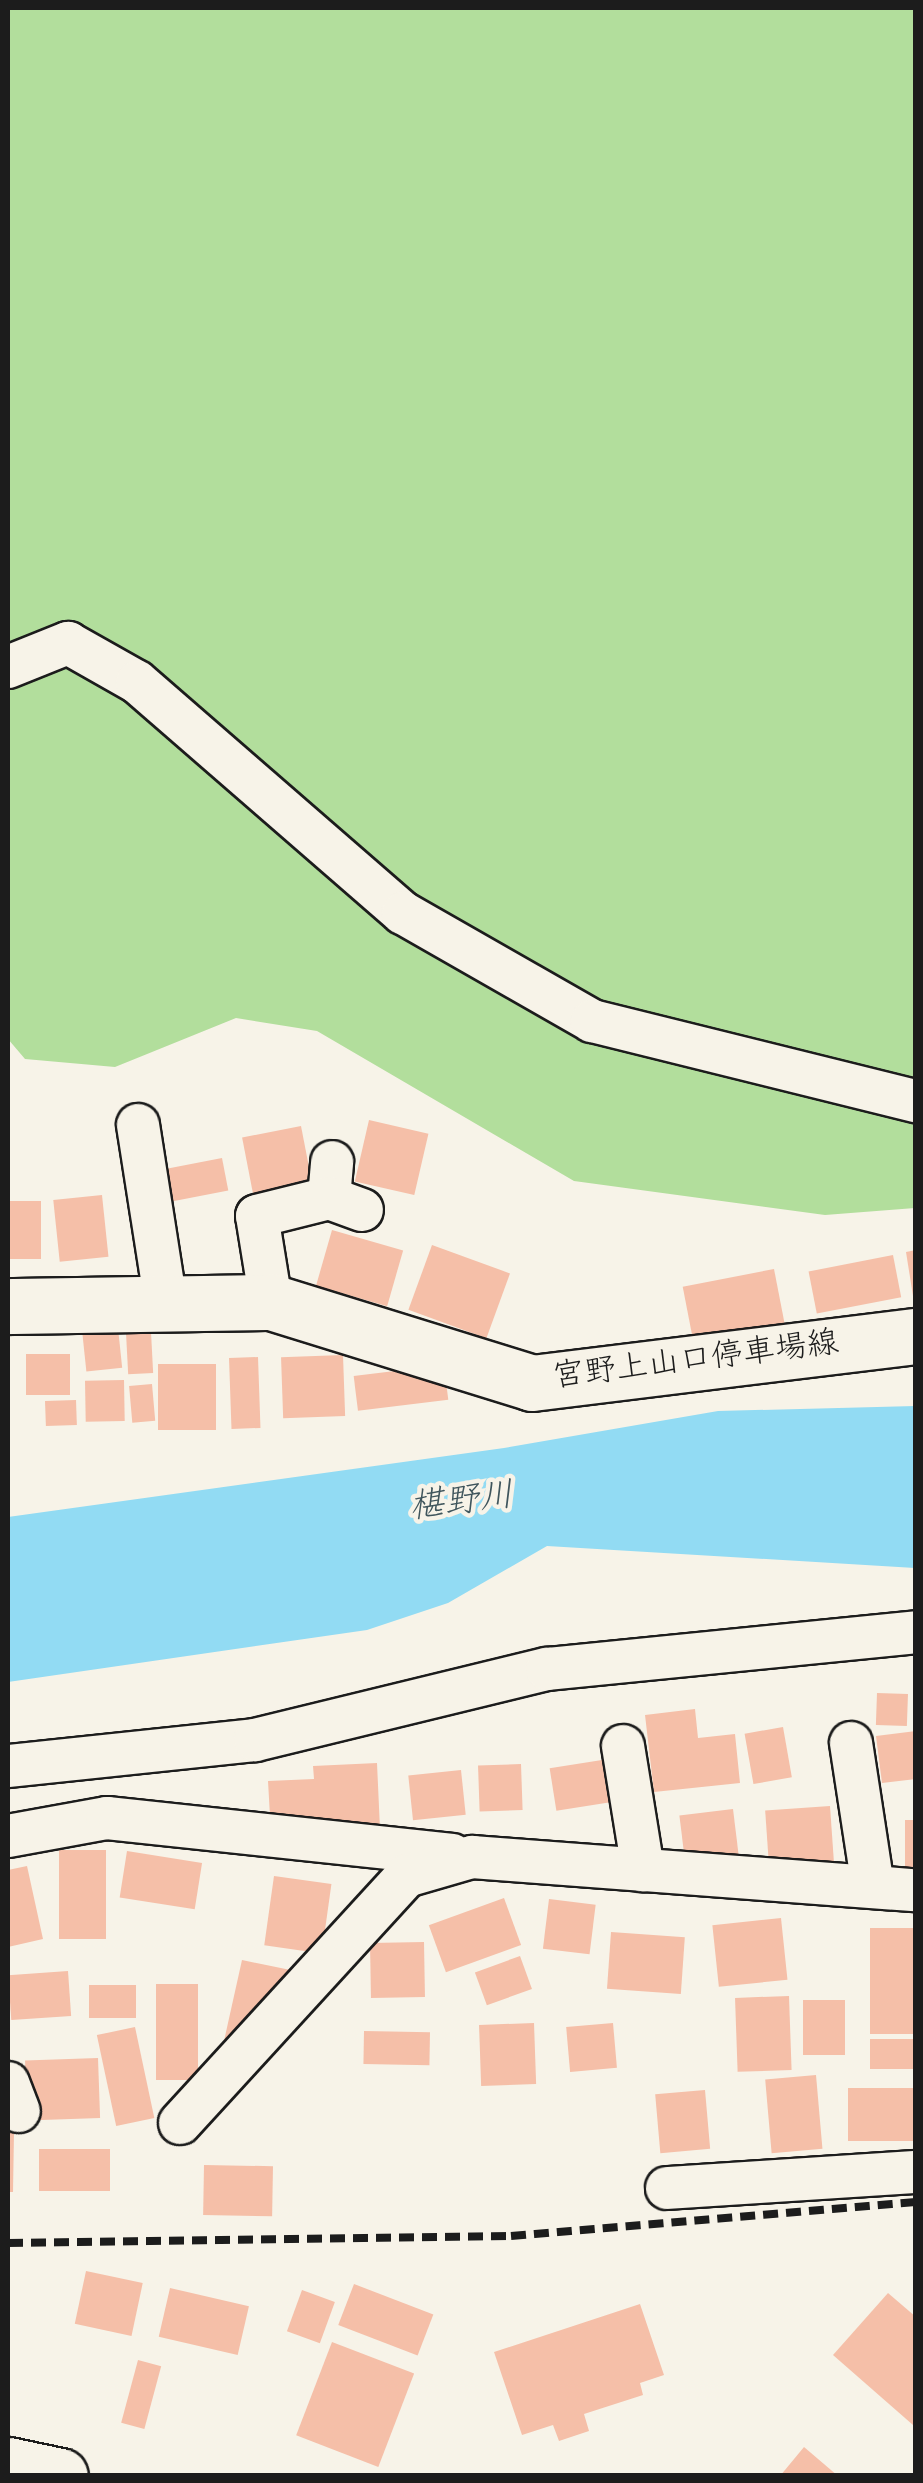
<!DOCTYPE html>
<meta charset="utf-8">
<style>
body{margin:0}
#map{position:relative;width:923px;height:2483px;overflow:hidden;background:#f7f3e8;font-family:"Gochi Hand","Klee One",sans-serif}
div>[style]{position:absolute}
.green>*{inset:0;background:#b2de9c}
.water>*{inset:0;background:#92dbf3}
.building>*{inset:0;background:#f5bfa8;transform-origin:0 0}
.roads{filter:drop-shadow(2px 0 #1c1c1c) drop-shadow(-2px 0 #1c1c1c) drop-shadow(0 2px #1c1c1c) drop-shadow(0 -2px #1c1c1c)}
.minor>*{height:42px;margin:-21px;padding:0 21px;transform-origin:21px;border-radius:21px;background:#f7f3e8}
.secondary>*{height:55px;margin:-27.5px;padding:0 27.5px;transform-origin:27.5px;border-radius:27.5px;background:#f7f3e8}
.rail>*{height:8px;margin-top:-4px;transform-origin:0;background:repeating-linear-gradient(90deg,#1c1c1c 0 15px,transparent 0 23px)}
span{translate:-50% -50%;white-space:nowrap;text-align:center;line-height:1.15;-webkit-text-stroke:9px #f7f3e8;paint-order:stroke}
.street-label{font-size:32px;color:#1c1c1c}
.water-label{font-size:35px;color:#3f555c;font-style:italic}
.frame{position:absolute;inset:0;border:10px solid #1c1c1c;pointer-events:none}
</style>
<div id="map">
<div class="green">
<i style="clip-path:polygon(8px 8px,915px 8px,915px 1208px,825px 1215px,574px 1181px,317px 1031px,236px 1018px,115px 1067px,25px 1059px,8px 1039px)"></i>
</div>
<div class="water">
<i style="clip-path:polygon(915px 1406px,915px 1568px,547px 1546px,448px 1603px,367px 1630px,8px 1682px,8px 1517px,504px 1448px,718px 1411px)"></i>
</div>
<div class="building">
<i style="left:369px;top:1120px;width:61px;height:63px;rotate:13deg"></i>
<i style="left:301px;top:1126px;width:58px;height:60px;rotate:79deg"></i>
<i style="left:222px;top:1158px;width:33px;height:63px;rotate:79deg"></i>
<i style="left:102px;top:1195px;width:62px;height:49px;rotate:84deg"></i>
<i style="left:8px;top:1201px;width:33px;height:58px"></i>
<i style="left:332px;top:1230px;width:74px;height:58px;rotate:16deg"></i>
<i style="left:432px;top:1245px;width:83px;height:69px;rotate:20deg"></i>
<i style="clip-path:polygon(916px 1250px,916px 1295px,913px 1296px,906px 1252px)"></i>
<i style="left:893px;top:1255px;width:43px;height:86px;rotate:79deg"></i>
<i style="left:774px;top:1269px;width:56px;height:93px;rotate:79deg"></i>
<i style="left:118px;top:1328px;width:40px;height:36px;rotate:84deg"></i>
<i style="left:151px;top:1332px;width:41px;height:25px;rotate:87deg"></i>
<i style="left:26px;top:1354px;width:44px;height:41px"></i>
<i style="left:343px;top:1355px;width:61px;height:62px;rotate:88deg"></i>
<i style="left:258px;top:1357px;width:71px;height:29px;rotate:88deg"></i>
<i style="left:158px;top:1364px;width:58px;height:66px"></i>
<i style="left:444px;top:1365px;width:35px;height:91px;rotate:83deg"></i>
<i style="left:124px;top:1380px;width:41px;height:39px;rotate:89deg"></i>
<i style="left:152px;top:1384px;width:37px;height:23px;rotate:85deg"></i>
<i style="left:76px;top:1400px;width:25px;height:31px;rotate:88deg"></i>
<i style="left:877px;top:1693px;width:31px;height:32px;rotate:2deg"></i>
<i style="clip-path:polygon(695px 1709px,698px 1738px,735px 1734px,740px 1783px,654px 1792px,645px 1715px)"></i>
<i style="left:783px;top:1727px;width:51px;height:39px;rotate:80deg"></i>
<i style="clip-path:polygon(916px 1731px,916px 1779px,882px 1783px,876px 1736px)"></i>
<i style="left:602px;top:1760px;width:43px;height:53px;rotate:81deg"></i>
<i style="clip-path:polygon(377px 1763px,380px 1829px,271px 1834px,268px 1781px,314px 1779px,313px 1766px)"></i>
<i style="left:521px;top:1764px;width:46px;height:43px;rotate:88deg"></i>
<i style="left:461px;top:1770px;width:45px;height:53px;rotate:84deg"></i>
<i style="left:830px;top:1806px;width:57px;height:65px;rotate:86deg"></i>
<i style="left:733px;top:1809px;width:48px;height:54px;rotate:83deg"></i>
<i style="left:905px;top:1820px;width:11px;height:53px"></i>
<i style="left:59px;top:1850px;width:47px;height:89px"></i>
<i style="left:127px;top:1851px;width:76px;height:47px;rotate:9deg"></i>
<i style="clip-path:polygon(27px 1866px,43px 1939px,8px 1947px,8px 1870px)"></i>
<i style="left:274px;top:1876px;width:58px;height:70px;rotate:8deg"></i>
<i style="left:504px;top:1898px;width:50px;height:80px;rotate:70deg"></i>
<i style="left:549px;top:1899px;width:47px;height:50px;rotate:7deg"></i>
<i style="left:781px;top:1918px;width:62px;height:69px;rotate:84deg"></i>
<i style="left:870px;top:1928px;width:44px;height:106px"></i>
<i style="left:611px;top:1932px;width:74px;height:57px;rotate:4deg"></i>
<i style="left:424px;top:1942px;width:55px;height:54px;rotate:89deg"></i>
<i style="left:520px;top:1956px;width:35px;height:48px;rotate:70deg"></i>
<i style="clip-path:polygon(242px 1960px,310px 1974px,246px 2046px,224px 2041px)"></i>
<i style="left:68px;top:1971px;width:45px;height:60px;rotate:86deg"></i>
<i style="left:156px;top:1984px;width:42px;height:96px"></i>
<i style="left:136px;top:1985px;width:33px;height:47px;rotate:90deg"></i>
<i style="left:789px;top:1996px;width:74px;height:54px;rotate:88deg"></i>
<i style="left:845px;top:2000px;width:55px;height:42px;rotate:90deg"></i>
<i style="left:534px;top:2023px;width:61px;height:55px;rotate:88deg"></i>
<i style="left:613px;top:2023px;width:45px;height:47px;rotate:85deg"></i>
<i style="left:135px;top:2027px;width:93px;height:39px;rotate:78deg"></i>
<i style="left:364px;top:2031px;width:66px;height:33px;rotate:1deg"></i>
<i style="left:916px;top:2039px;width:30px;height:46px;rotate:90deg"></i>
<i style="left:98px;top:2058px;width:60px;height:73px;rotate:88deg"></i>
<i style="left:816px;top:2075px;width:74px;height:51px;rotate:85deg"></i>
<i style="left:916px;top:2088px;width:53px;height:68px;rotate:90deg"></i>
<i style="left:705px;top:2090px;width:59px;height:50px;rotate:85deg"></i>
<i style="clip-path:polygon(8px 2132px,14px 2132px,13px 2192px,8px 2192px)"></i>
<i style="left:39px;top:2149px;width:71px;height:42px"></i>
<i style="left:204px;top:2165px;width:69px;height:50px;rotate:1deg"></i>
<i style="left:86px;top:2271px;width:58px;height:54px;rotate:12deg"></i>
<i style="left:354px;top:2284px;width:85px;height:44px;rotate:21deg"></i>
<i style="left:170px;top:2288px;width:81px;height:50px;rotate:13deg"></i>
<i style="left:302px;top:2290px;width:35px;height:44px;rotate:20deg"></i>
<i style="clip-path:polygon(888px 2293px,916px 2317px,913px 2425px,833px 2355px)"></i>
<i style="clip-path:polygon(640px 2304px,664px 2375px,640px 2383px,643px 2395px,584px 2414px,589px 2431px,559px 2441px,553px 2425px,522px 2435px,494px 2352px)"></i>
<i style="left:332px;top:2342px;width:88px;height:100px;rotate:21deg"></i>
<i style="left:138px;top:2360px;width:24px;height:65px;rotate:15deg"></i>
<i style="clip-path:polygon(804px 2447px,838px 2476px,780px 2476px)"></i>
</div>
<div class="roads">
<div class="minor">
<i style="left:8px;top:667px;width:65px;rotate:-21.8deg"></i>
<i style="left:68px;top:643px;width:79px;rotate:29.5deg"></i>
<i style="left:137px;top:682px;width:352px;rotate:41deg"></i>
<i style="left:403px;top:913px;width:218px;rotate:29.7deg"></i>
<i style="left:592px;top:1021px;width:334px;rotate:13.9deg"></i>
<i style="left:138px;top:1125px;width:180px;rotate:81.1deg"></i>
<i style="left:329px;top:1198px;width:36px;rotate:-85deg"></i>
<i style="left:271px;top:1302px;width:87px;rotate:-99.2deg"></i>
<i style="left:257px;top:1216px;width:74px;rotate:-14deg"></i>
<i style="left:329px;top:1198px;width:35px;rotate:20deg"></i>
<i style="left:851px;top:1743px;width:145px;rotate:81.3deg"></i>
<i style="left:623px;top:1746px;width:126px;rotate:80.8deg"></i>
<i style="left:8px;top:1766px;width:248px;rotate:-6deg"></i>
<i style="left:255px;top:1740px;width:301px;rotate:-13.7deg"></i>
<i style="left:547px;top:1669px;width:371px;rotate:-5.7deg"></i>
<i style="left:8px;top:1836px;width:101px;rotate:-10.3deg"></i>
<i style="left:107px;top:1818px;width:347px;rotate:6.1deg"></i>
<i style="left:8px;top:2083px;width:30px;rotate:69deg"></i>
<i style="left:180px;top:2123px;width:335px;rotate:-47.5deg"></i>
<i style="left:406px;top:1876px;width:69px;rotate:-16.1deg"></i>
<i style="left:472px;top:1857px;width:445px;rotate:4.3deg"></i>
<i style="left:667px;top:2188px;width:250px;rotate:-3.7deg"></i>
</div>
<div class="secondary">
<i style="left:8px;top:1306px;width:263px;rotate:-0.9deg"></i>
<i style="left:271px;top:1302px;width:273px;rotate:17.2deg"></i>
<i style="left:532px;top:1383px;width:387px;rotate:-7deg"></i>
<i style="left:8px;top:2465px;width:53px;rotate:11.9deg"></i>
</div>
</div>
<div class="rail">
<i style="left:8px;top:2243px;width:503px;rotate:-0.8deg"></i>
<i style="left:511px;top:2236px;width:406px;rotate:-4.8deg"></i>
</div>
<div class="street-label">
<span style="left:696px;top:1363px;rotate:-7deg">宮野上山口停車場線</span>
</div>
<div class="water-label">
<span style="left:462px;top:1505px;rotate:-7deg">椹野川</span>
</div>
<div class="frame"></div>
</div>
